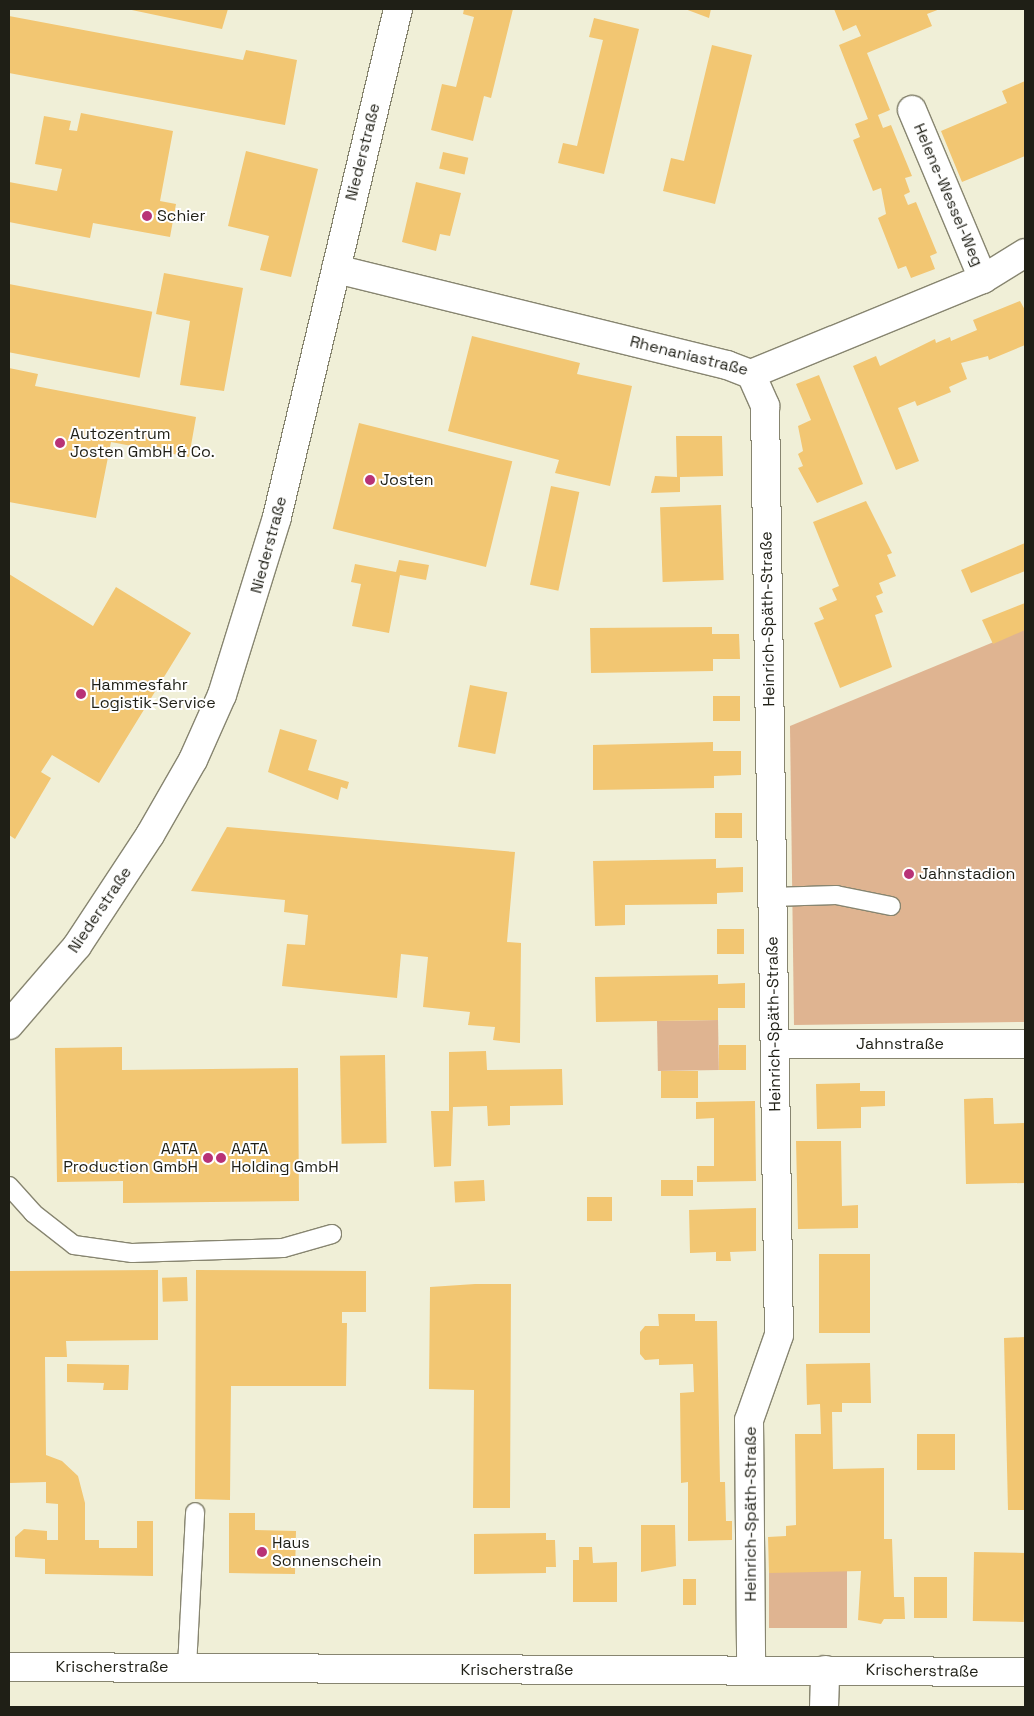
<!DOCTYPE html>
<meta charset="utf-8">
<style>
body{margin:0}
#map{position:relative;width:1034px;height:1716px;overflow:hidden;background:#f0efd7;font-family:"Space Grotesk",sans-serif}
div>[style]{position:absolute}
.green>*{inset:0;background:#dfb491;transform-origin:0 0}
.building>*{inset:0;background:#f2c672;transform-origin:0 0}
.roads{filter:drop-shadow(1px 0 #878570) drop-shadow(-1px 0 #878570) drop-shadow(0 1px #878570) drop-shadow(0 -1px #878570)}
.service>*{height:18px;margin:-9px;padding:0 9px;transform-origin:9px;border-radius:9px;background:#fff}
.minor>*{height:28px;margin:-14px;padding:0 14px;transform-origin:14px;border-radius:14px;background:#fff}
.tertiary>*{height:28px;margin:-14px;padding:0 14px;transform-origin:14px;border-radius:14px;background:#fff}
.dots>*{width:14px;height:14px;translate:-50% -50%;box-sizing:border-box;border:2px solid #fff;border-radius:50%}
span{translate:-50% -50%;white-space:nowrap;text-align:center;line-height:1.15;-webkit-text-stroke:4px #fff;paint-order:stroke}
.street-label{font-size:16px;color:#1f1f16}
.poi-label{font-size:16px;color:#1f1f16}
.left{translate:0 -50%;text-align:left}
.right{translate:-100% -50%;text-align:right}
.frame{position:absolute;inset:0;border:10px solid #1f1f16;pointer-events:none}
</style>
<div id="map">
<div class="green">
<i style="clip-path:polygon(1025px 629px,1025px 1022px,794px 1025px,790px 726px)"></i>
<i style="left:718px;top:1020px;width:50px;height:61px;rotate:89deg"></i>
<i style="left:847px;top:1571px;width:57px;height:78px;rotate:90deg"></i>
</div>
<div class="building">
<i style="clip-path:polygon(127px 9px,228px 9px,222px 29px)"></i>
<i style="clip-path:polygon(464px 9px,513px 9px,491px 98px,484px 96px,473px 141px,431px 130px,442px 84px,456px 87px,474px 17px,463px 14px)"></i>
<i style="clip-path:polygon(685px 9px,711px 9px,709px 18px)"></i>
<i style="clip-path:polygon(834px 9px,940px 9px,927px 14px,932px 26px,867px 53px,890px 110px,878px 115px,883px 128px,891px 125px,912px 176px,905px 178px,910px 192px,904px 195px,908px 205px,916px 202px,937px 253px,930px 256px,935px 269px,911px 278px,906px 266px,898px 269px,878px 218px,886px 214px,881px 188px,873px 191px,853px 140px,860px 137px,855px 124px,868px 119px,839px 45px,861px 36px,856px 25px,843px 31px)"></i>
<i style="clip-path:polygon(9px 16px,243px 60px,246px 50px,297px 60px,285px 125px,9px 73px)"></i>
<i style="clip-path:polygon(594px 18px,639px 29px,604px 174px,558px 163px,563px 143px,577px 146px,603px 40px,589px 37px)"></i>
<i style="clip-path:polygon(712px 45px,752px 55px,715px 204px,663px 191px,671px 158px,684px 161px)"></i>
<i style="clip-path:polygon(1025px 81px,1025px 156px,962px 182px,941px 131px,1007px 103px,1002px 91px)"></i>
<i style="clip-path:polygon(81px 113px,173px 131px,160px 201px,176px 204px,170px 237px,93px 223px,90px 238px,9px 222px,9px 182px,57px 191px,62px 169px,35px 164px,44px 116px,71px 121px,69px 130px,77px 131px)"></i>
<i style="clip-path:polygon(246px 151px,318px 169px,291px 277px,260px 270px,269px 236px,228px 226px)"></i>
<i style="left:443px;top:152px;width:26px;height:17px;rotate:13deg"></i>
<i style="clip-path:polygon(416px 182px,461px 193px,450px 236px,440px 234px,436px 251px,402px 242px)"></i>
<i style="clip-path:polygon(164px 273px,243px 288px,224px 391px,180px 385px,190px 321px,156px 314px)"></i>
<i style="left:9px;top:284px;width:146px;height:67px;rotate:11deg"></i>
<i style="clip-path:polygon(1020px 301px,1025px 310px,1025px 345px,989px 360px,988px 356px,961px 363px,967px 379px,949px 387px,951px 392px,917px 406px,915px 401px,898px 408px,919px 461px,896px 470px,853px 366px,876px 356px,880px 366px,935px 339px,936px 343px,950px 337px,951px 341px,977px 330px,973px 320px)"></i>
<i style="clip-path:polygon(472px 336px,580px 363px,577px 374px,632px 386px,610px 486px,555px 473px,559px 460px,448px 431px)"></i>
<i style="clip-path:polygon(9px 368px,38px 374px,35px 386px,196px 417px,189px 457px,111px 442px,96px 518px,9px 502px)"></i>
<i style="clip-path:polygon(819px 375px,863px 484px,817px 503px,798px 468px,803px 466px,798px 454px,803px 451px,798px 426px,811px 420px,796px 384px)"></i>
<i style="left:359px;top:423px;width:158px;height:109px;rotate:14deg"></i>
<i style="clip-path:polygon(676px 436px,722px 436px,723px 476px,680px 477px,680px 492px,651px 493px,655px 476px,677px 477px)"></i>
<i style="left:551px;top:486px;width:29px;height:101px;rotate:12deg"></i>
<i style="clip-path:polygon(866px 501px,892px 553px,887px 555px,896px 576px,879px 583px,883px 593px,876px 596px,883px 612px,875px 615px,892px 667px,840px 688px,814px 623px,824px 619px,819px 608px,837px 600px,832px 589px,839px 586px,813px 522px)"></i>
<i style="left:721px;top:505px;width:75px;height:61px;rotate:88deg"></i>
<i style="clip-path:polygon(1025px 543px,1025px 571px,971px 593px,961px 570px)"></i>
<i style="clip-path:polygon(399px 560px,429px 565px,426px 580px,400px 575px,389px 633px,352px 626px,361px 584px,351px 582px,355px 564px,396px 572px)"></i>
<i style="clip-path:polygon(9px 574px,93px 626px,116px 587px,191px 633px,99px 783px,52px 755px,41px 772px,51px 778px,15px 839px,9px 835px)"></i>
<i style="clip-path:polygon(1025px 603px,1025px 630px,993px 644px,982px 620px)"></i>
<i style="clip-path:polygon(712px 627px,712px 634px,739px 634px,740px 659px,713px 659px,713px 671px,591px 673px,590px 628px)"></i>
<i style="left:470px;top:685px;width:38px;height:63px;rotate:11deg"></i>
<i style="left:713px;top:696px;width:27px;height:25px"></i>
<i style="clip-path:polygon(280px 729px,317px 740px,308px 770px,349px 782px,347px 789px,341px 787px,338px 800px,268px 772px)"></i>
<i style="clip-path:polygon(713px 742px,713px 751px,741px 751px,741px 775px,714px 776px,714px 788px,593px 790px,593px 745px)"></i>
<i style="left:715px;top:813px;width:27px;height:25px"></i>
<i style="clip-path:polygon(227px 827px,515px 852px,507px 942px,521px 943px,520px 1043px,493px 1040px,495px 1027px,468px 1025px,470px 1012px,423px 1007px,428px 957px,401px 954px,397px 998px,282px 986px,287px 944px,305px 945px,308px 915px,284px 912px,285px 900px,191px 891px)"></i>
<i style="clip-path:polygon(716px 859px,716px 868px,743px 867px,743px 892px,717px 893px,717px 904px,625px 905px,625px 925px,595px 926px,593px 861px)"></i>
<i style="left:744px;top:929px;width:25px;height:27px;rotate:90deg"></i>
<i style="clip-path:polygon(718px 975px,718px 984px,745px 983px,745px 1008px,718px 1008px,718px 1020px,596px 1022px,595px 977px)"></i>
<i style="left:746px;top:1045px;width:25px;height:27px;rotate:90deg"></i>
<i style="clip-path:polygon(122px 1047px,122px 1070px,298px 1068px,299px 1201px,123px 1203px,123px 1181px,57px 1182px,55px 1048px)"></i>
<i style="clip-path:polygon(486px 1051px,487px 1070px,562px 1069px,563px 1105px,510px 1106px,510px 1125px,488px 1126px,487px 1106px,453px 1107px,451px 1166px,434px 1167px,431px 1111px,449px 1111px,449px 1052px)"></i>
<i style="left:385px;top:1055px;width:88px;height:45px;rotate:89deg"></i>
<i style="left:661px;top:1071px;width:37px;height:27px"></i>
<i style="clip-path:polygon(860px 1083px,860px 1091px,885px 1091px,885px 1106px,861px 1107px,861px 1128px,817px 1129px,816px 1084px)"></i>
<i style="clip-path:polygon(986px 1098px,993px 1098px,994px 1124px,1025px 1123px,1025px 1183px,966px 1184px,964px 1099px)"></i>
<i style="clip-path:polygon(755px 1101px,756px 1181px,697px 1182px,697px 1166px,714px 1166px,714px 1118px,696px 1119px,696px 1102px)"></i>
<i style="clip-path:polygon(796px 1141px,841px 1141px,842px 1206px,858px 1205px,858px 1228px,798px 1229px)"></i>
<i style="left:484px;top:1180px;width:21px;height:30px;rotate:87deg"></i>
<i style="left:661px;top:1180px;width:32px;height:16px"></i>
<i style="left:587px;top:1197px;width:25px;height:24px"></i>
<i style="clip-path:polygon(756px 1208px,756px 1251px,730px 1252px,731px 1261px,716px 1261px,716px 1252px,690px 1253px,689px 1210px)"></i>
<i style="left:819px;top:1254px;width:51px;height:79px"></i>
<i style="clip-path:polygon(158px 1270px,158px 1340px,66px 1341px,67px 1357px,45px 1357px,46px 1455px,62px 1461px,78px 1476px,85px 1503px,85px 1540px,99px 1540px,99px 1548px,137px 1548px,137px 1521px,153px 1521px,153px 1576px,45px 1574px,45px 1559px,15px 1557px,15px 1537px,24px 1529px,47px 1531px,47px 1540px,58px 1540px,58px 1504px,46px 1503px,46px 1482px,9px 1483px,9px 1271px)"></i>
<i style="clip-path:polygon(196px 1270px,366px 1271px,366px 1312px,342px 1312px,342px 1323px,347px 1323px,346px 1386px,231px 1386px,230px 1500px,195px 1499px)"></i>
<i style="left:187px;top:1277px;width:24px;height:25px;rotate:88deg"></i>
<i style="clip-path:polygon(475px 1284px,511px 1284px,510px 1508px,473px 1508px,474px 1390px,429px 1389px,430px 1287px)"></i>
<i style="clip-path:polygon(658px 1314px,695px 1314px,695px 1321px,717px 1321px,720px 1482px,725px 1482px,726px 1521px,732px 1521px,732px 1540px,688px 1541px,688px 1482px,681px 1483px,680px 1393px,694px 1392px,693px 1364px,659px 1365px,659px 1359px,645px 1360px,640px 1354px,640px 1332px,645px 1326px,659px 1326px)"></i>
<i style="clip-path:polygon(1025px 1337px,1025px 1510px,1008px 1510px,1004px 1338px)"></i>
<i style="clip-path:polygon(870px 1363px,871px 1403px,842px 1403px,842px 1412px,832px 1412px,833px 1469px,884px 1468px,884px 1539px,892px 1539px,894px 1597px,904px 1597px,905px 1619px,884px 1619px,881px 1624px,858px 1620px,861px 1571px,769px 1573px,768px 1537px,786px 1536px,786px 1526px,796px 1525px,795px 1434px,821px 1434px,820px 1404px,807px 1405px,806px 1364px)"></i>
<i style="clip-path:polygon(67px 1364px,129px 1365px,128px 1390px,103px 1390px,104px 1383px,67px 1382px)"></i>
<i style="left:917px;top:1434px;width:38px;height:36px"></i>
<i style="clip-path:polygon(229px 1513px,255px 1513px,255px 1530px,296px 1531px,295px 1574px,229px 1573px)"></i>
<i style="clip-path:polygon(641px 1525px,675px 1525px,676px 1566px,641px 1572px)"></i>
<i style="clip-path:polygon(546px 1533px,546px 1540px,555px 1540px,556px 1567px,546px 1567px,546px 1573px,474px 1574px,474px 1534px)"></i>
<i style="clip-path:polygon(579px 1547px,592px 1547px,593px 1563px,617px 1562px,617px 1602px,573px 1602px,573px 1560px,579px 1560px)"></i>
<i style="left:974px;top:1552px;width:51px;height:69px;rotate:1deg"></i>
<i style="left:914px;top:1577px;width:33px;height:41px"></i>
<i style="left:683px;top:1579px;width:13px;height:26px"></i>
</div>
<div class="roads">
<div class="service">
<i style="left:772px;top:897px;width:64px;rotate:-1.8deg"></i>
<i style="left:836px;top:895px;width:56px;rotate:11.3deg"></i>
<i style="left:9px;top:1186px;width:36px;rotate:48deg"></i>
<i style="left:33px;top:1213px;width:52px;rotate:38deg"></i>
<i style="left:74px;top:1245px;width:59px;rotate:7.9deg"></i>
<i style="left:132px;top:1253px;width:151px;rotate:-1.9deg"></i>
<i style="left:283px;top:1248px;width:51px;rotate:-15.9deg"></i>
<i style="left:187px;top:1667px;width:155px;rotate:-87deg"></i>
</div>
<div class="minor">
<i style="left:912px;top:110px;width:183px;rotate:67.2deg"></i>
<i style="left:336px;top:269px;width:403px;rotate:13.8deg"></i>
<i style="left:727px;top:365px;width:26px;rotate:21deg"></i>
<i style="left:751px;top:374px;width:251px;rotate:-22.3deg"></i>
<i style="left:983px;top:279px;width:49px;rotate:-31.8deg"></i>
<i style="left:751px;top:374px;width:35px;rotate:66deg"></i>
<i style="left:765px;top:406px;width:929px;rotate:89.14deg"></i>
<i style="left:779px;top:1335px;width:90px;rotate:109.4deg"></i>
<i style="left:749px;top:1420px;width:251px;rotate:89.5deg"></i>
<i style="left:775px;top:1044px;width:250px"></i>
<i style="left:824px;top:1707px;width:37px;rotate:-88deg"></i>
</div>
<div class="tertiary">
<i style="left:9px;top:1025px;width:104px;rotate:-49.3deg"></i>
<i style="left:77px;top:946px;width:133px;rotate:-56.7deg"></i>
<i style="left:150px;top:835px;width:86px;rotate:-60.2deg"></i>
<i style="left:193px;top:760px;width:71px;rotate:-66deg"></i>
<i style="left:222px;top:695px;width:186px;rotate:-72.8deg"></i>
<i style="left:277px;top:517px;width:522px;rotate:-76.6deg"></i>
<i style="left:9px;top:1667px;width:1016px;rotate:0.28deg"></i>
</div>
</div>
<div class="dots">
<i style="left:147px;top:216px;background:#b83276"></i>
<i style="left:60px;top:443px;background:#b83276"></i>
<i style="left:370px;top:480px;background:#b83276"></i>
<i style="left:81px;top:694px;background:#b83276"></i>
<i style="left:909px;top:874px;background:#b83276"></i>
<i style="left:208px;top:1158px;background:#b83276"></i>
<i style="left:221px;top:1158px;background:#b83276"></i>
<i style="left:262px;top:1552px;background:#b83276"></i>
</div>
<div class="street-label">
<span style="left:363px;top:152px;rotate:-76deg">Niederstraße</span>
<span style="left:948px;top:195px;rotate:67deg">Helene-Wessel-Weg</span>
<span style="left:689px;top:356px;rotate:14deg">Rhenaniastraße</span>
<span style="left:269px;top:545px;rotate:-75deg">Niederstraße</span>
<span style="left:768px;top:619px;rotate:-91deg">Heinrich-Späth-Straße</span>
<span style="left:100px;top:910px;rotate:-56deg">Niederstraße</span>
<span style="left:774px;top:1024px;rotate:-91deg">Heinrich-Späth-Straße</span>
<span style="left:900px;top:1044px">Jahnstraße</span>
<span style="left:751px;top:1514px;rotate:-90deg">Heinrich-Späth-Straße</span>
<span style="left:112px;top:1667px">Krischerstraße</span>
<span style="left:517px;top:1670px">Krischerstraße</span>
<span style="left:922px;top:1671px;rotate:1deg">Krischerstraße</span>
</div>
<div class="poi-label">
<span class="left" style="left:157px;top:216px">Schier</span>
<span class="left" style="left:70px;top:443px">Autozentrum<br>Josten GmbH &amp; Co.</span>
<span class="left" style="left:380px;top:480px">Josten</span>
<span class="left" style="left:91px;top:694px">Hammesfahr<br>Logistik-Service</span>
<span class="left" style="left:919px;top:874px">Jahnstadion</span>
<span class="right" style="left:198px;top:1158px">AATA<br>Production GmbH</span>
<span class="left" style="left:231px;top:1158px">AATA<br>Holding GmbH</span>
<span class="left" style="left:272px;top:1552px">Haus<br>Sonnenschein</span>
</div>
<div class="frame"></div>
</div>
